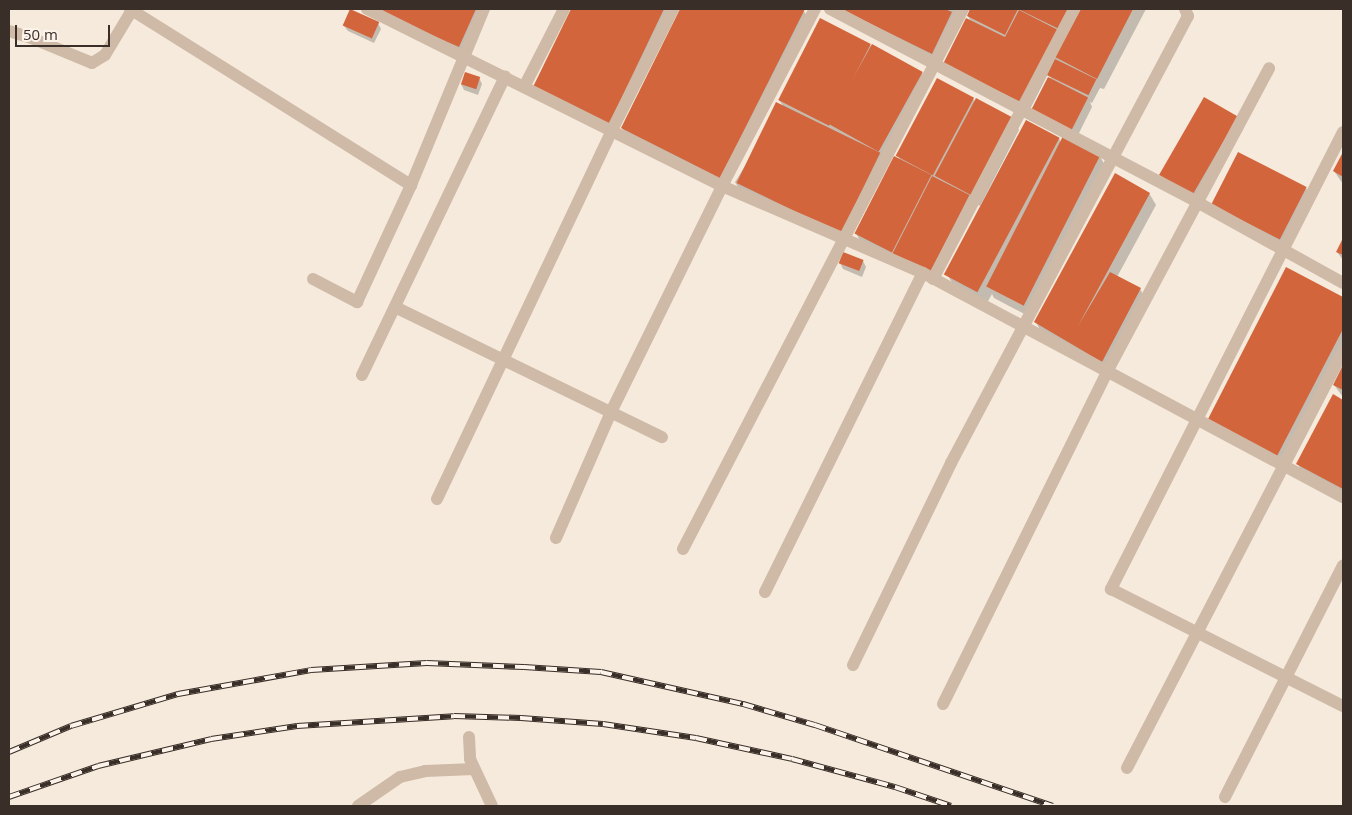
<!DOCTYPE html>
<style>
body{margin:0}
#map{position:relative;width:1352px;height:815px;overflow:hidden;background:#f5eadc;font-family:"Open Sans",sans-serif}
div>[style]{position:absolute}
.shadow>*{inset:0;background:#0003}
.building>*{inset:0;background:#d3653c;transform-origin:0 0}
.street>*{height:12px;margin:-6px;padding:0 6px;transform-origin:6px;border-radius:6px;background:#cfbaa7}
.rail>*{height:5.5px;margin-top:-2.75px;transform-origin:0;background:repeating-linear-gradient(90deg,#fcf4ea 0 11px,#3a2e28 0 22px);box-sizing:border-box;border-block:1px solid #3a2e28}
span{translate:-50% -50%;white-space:nowrap;text-align:center;line-height:1.15;-webkit-text-stroke:4px #fcf4ea;paint-order:stroke}
.frame{position:absolute;inset:0;border:10px solid #3a2e28;pointer-events:none}
.scale{position:absolute;left:15px;top:25px;width:95px;height:22px;box-sizing:border-box;border:2px solid #3a2e28;border-top:0;padding-left:6px;font-size:15px;line-height:18px;white-space:nowrap;color:#3a2e28;-webkit-text-stroke:4px #fcf4ea;paint-order:stroke}
</style>
<div id="map">
<div class="shadow">
<i style="clip-path:polygon(385px 9px,487px 9px,465px 58px,383px 12px)"></i>
<i style="clip-path:polygon(572px 9px,676px 9px,615px 134px,534px 87px)"></i>
<i style="clip-path:polygon(682px 9px,802px 9px,811px 21px,727px 188px,629px 140px,622px 128px)"></i>
<i style="clip-path:polygon(835px 9px,968px 9px,938px 65px)"></i>
<i style="clip-path:polygon(972px 9px,1146px 9px,1104px 89px,1100px 88px,1092px 103px,1090px 102px,1092px 107px,1077px 137px,1038px 118px,1052px 80px,1048px 74px,1028px 113px,951px 75px,971px 22px,968px 16px)"></i>
<i style="clip-path:polygon(378px 23px,381px 29px,374px 43px,348px 31px,344px 26px)"></i>
<i style="clip-path:polygon(870px 45px,872px 48px,922px 73px,929px 84px,845px 243px,742px 194px,735px 182px,783px 106px,779px 100px)"></i>
<i style="clip-path:polygon(479px 78px,482px 84px,478px 95px,464px 90px,461px 84px)"></i>
<i style="clip-path:polygon(973px 99px,975px 102px,1012px 118px,1019px 130px,980px 206px,972px 201px,936px 283px,862px 245px,856px 233px,901px 161px,898px 156px)"></i>
<i style="clip-path:polygon(1237px 118px,1243px 129px,1199px 206px,1168px 188px)"></i>
<i style="clip-path:polygon(1059px 138px,1061px 143px,1100px 156px,1106px 168px,1030px 317px,994px 298px,992px 294px,987px 303px,955px 287px,948px 276px)"></i>
<i style="clip-path:polygon(1343px 155px,1343px 184px,1334px 171px)"></i>
<i style="clip-path:polygon(1306px 188px,1312px 199px,1286px 250px,1219px 215px)"></i>
<i style="clip-path:polygon(1149px 193px,1156px 205px,1117px 277px,1140px 289px,1147px 301px,1109px 373px,1042px 334px,1036px 322px)"></i>
<i style="clip-path:polygon(1343px 240px,1343px 260px,1337px 252px)"></i>
<i style="clip-path:polygon(863px 261px,866px 267px,862px 277px,843px 269px,840px 263px)"></i>
<i style="clip-path:polygon(1287px 269px,1343px 298px,1343px 352px,1284px 466px,1209px 421px)"></i>
<i style="clip-path:polygon(1343px 367px,1343px 397px,1334px 385px)"></i>
<i style="clip-path:polygon(1333px 396px,1343px 401px,1343px 496px,1304px 476px,1298px 464px)"></i>
</div>
<div class="building">
<i style="left:350px;top:9px;width:32px;height:18px;rotate:24deg"></i>
<i style="clip-path:polygon(383px 9px,476px 9px,459px 47px,382px 13px)"></i>
<i style="clip-path:polygon(571px 9px,664px 9px,609px 124px,533px 87px)"></i>
<i style="clip-path:polygon(680px 9px,805px 9px,720px 178px,621px 128px)"></i>
<i style="clip-path:polygon(841px 9px,945px 9px,952px 12px,932px 54px)"></i>
<i style="clip-path:polygon(970px 9px,1070px 9px,1059px 29px,1018px 9px,1005px 35px,967px 16px)"></i>
<i style="clip-path:polygon(1081px 9px,1133px 9px,1097px 79px,1055px 57px)"></i>
<i style="clip-path:polygon(1019px 10px,1058px 30px,1021px 102px,943px 64px,966px 18px,1005px 37px)"></i>
<i style="left:820px;top:18px;width:57px;height:92px;rotate:27deg"></i>
<i style="left:872px;top:44px;width:58px;height:91px;rotate:29deg"></i>
<i style="left:1055px;top:59px;width:46px;height:18px;rotate:26deg"></i>
<i style="left:465px;top:72px;width:16px;height:13px;rotate:18deg"></i>
<i style="left:1048px;top:77px;width:45px;height:37px;rotate:27deg"></i>
<i style="left:937px;top:78px;width:42px;height:88px;rotate:28deg"></i>
<i style="left:1204px;top:97px;width:39px;height:90px;rotate:30deg"></i>
<i style="left:976px;top:98px;width:42px;height:88px;rotate:28deg"></i>
<i style="left:776px;top:102px;width:116px;height:90px;rotate:26deg"></i>
<i style="left:1026px;top:120px;width:38px;height:175px;rotate:28deg"></i>
<i style="left:1063px;top:136px;width:42px;height:169px;rotate:27deg"></i>
<i style="left:1238px;top:152px;width:77px;height:59px;rotate:27deg"></i>
<i style="clip-path:polygon(1343px 152px,1343px 177px,1333px 171px)"></i>
<i style="left:894px;top:156px;width:42px;height:87px;rotate:27deg"></i>
<i style="clip-path:polygon(1115px 173px,1150px 193px,1078px 326px,1110px 272px,1141px 288px,1102px 362px,1034px 322px)"></i>
<i style="left:932px;top:176px;width:42px;height:87px;rotate:27deg"></i>
<i style="clip-path:polygon(1343px 238px,1343px 255px,1336px 252px)"></i>
<i style="left:843px;top:252px;width:22px;height:12px;rotate:21deg"></i>
<i style="clip-path:polygon(1286px 267px,1343px 297px,1343px 329px,1277px 456px,1207px 421px)"></i>
<i style="clip-path:polygon(1343px 365px,1343px 390px,1333px 385px)"></i>
<i style="clip-path:polygon(1333px 394px,1343px 400px,1343px 489px,1296px 464px)"></i>
</div>
<div class="street">
<i style="left:130px;top:9px;width:332px;rotate:32.1deg"></i>
<i style="left:367px;top:9px;width:397px;rotate:26.5deg"></i>
<i style="left:722px;top:186px;width:219px;rotate:23.4deg"></i>
<i style="left:923px;top:273px;width:476px;rotate:28.1deg"></i>
<i style="left:830px;top:9px;width:415px;rotate:27.7deg"></i>
<i style="left:1197px;top:202px;width:167px;rotate:29deg"></i>
<i style="left:9px;top:31px;width:21px;rotate:17deg"></i>
<i style="left:29px;top:37px;width:68px;rotate:22.4deg"></i>
<i style="left:92px;top:63px;width:15px;rotate:-32deg"></i>
<i style="left:105px;top:55px;width:52px;rotate:-59deg"></i>
<i style="left:524px;top:87px;width:88px;rotate:-62.9deg"></i>
<i style="left:1343px;top:132px;width:513px;rotate:116.92deg"></i>
<i style="left:1111px;top:589px;width:260px;rotate:26.8deg"></i>
<i style="left:313px;top:279px;width:50px;rotate:27.6deg"></i>
<i style="left:357px;top:302px;width:129px;rotate:-65.2deg"></i>
<i style="left:411px;top:185px;width:191px;rotate:-67.5deg"></i>
<i style="left:933px;top:279px;width:305px;rotate:-62.4deg"></i>
<i style="left:395px;top:307px;width:297px;rotate:26deg"></i>
<i style="left:362px;top:375px;width:331px;rotate:-64.4deg"></i>
<i style="left:437px;top:499px;width:408px;rotate:-64.6deg"></i>
<i style="left:612px;top:130px;width:136px;rotate:-63.2deg"></i>
<i style="left:556px;top:538px;width:137px;rotate:-66.4deg"></i>
<i style="left:611px;top:412px;width:252px;rotate:-63.8deg"></i>
<i style="left:722px;top:186px;width:200px;rotate:-62.3deg"></i>
<i style="left:683px;top:549px;width:608px;rotate:-62.59deg"></i>
<i style="left:765px;top:592px;width:356px;rotate:-63.7deg"></i>
<i style="left:853px;top:665px;width:225px;rotate:-64.1deg"></i>
<i style="left:951px;top:463px;width:506px;rotate:-62.07deg"></i>
<i style="left:1188px;top:16px;width:8px;rotate:-113deg"></i>
<i style="left:943px;top:704px;width:373px;rotate:-63.7deg"></i>
<i style="left:1108px;top:370px;width:342px;rotate:-61.9deg"></i>
<i style="left:469px;top:737px;width:22px;rotate:87deg"></i>
<i style="left:470px;top:759px;width:52px;rotate:64.9deg"></i>
<i style="left:1127px;top:768px;width:469px;rotate:-62.6deg"></i>
<i style="left:1225px;top:797px;width:260px;rotate:-63deg"></i>
<i style="left:358px;top:806px;width:51px;rotate:-34.6deg"></i>
<i style="left:400px;top:777px;width:26px;rotate:-13deg"></i>
<i style="left:425px;top:771px;width:49px;rotate:-2.3deg"></i>
</div>
<div class="rail">
<i style="left:9px;top:752px;width:67px;rotate:-22.8deg"></i>
<i style="left:71px;top:726px;width:112px;rotate:-16.7deg"></i>
<i style="left:178px;top:694px;width:135px;rotate:-10.2deg"></i>
<i style="left:311px;top:670px;width:116px;rotate:-3.5deg"></i>
<i style="left:427px;top:663px;width:97px;rotate:2.4deg"></i>
<i style="left:524px;top:667px;width:77px;rotate:3.7deg"></i>
<i style="left:601px;top:672px;width:146px;rotate:12.7deg"></i>
<i style="left:743px;top:704px;width:75px;rotate:16.3deg"></i>
<i style="left:815px;top:725px;width:251px;rotate:18.8deg"></i>
<i style="left:9px;top:797px;width:94px;rotate:-19.2deg"></i>
<i style="left:98px;top:766px;width:116px;rotate:-13.4deg"></i>
<i style="left:211px;top:739px;width:87px;rotate:-8.6deg"></i>
<i style="left:297px;top:726px;width:157px;rotate:-3.6deg"></i>
<i style="left:454px;top:716px;width:67px;rotate:1.7deg"></i>
<i style="left:521px;top:718px;width:82px;rotate:4.2deg"></i>
<i style="left:603px;top:724px;width:94px;rotate:8.6deg"></i>
<i style="left:696px;top:738px;width:98px;rotate:12.3deg"></i>
<i style="left:792px;top:759px;width:107px;rotate:15.2deg"></i>
<i style="left:895px;top:787px;width:59px;rotate:18.7deg"></i>
</div>
<div class="frame"></div>
<div class="scale">50 m</div>
</div>
